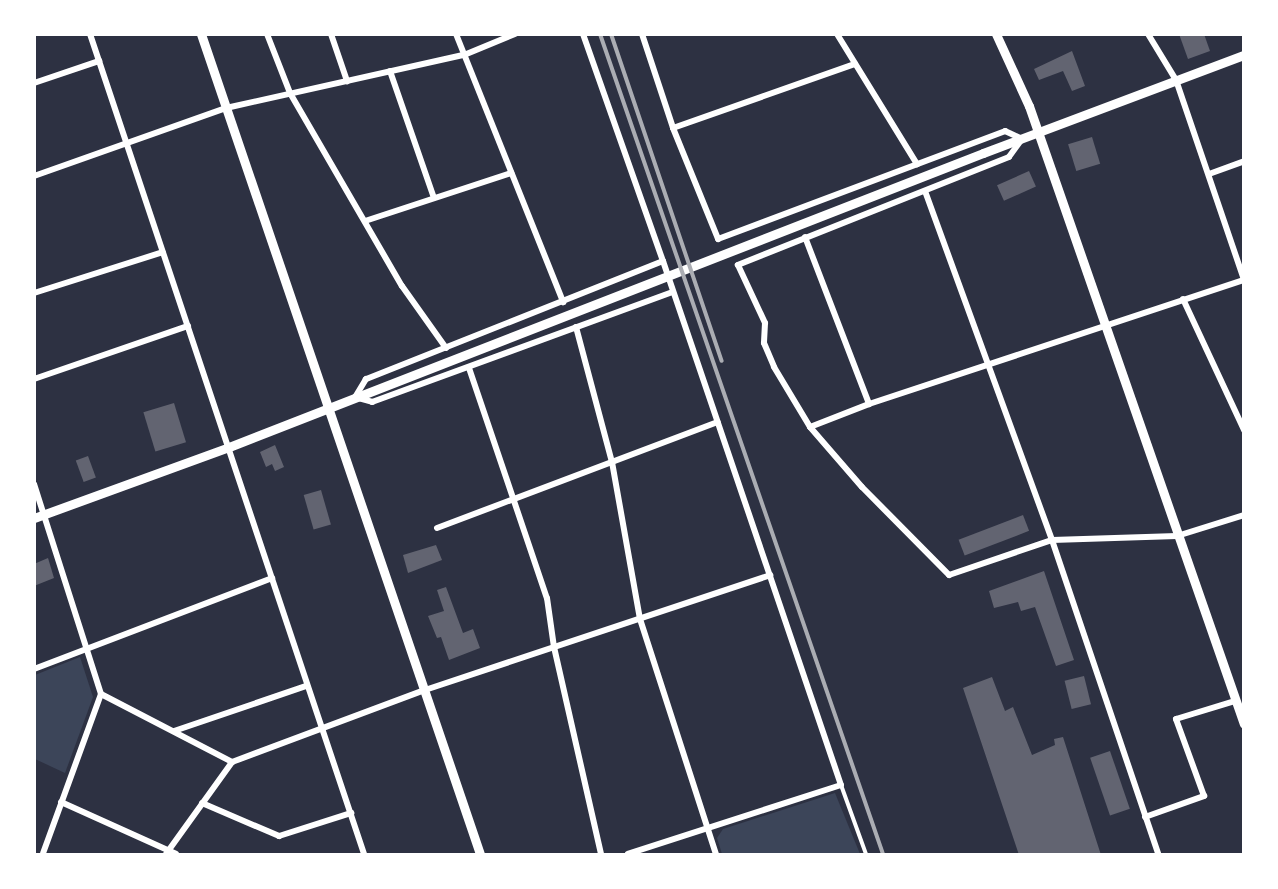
<!DOCTYPE html>
<style>
body{margin:0}
#map{position:relative;width:1278px;height:889px;overflow:hidden;background:#2d3142;font-family:"PT Sans Narrow",sans-serif}
div>[style]{position:absolute}
.green>*{inset:0;background:#3c4559}
.building>*{inset:0;background:#626471;transform-origin:0 0}
.service>*{height:4px;margin:-2px;padding:0 2px;transform-origin:2px;border-radius:2px;background:#fff}
.minor>*{height:6px;margin:-3px;padding:0 3px;transform-origin:3px;border-radius:3px;background:#fff}
.tertiary>*{height:9px;margin:-4.5px;padding:0 4.5px;transform-origin:4.5px;border-radius:4.5px;background:#fff}
.rail>*{height:4px;margin:-2px;padding:0 2px;transform-origin:2px;border-radius:2px;background:#abadb3}
span{translate:-50% -50%;white-space:nowrap;text-align:center;line-height:1.15;-webkit-text-stroke:4.5px #fff;paint-order:stroke}
.frame{position:absolute;inset:0;border:36px solid #fff;pointer-events:none}
</style>
<div id="map">
<div class="green">
<i style="clip-path:polygon(80px 657px,93px 697px,65px 773px,35px 759px,35px 675px)"></i>
<i style="clip-path:polygon(835px 793px,860px 854px,722px 854px,717px 838px,723px 829px)"></i>
</div>
<div class="building">
<i style="clip-path:polygon(1179px 34px,1204px 34px,1210px 51px,1188px 59px)"></i>
<i style="clip-path:polygon(1072px 51px,1085px 86px,1072px 91px,1063px 71px,1039px 80px,1034px 69px)"></i>
<i style="left:1092px;top:137px;width:28px;height:25px;rotate:73deg"></i>
<i style="left:1029px;top:171px;width:17px;height:35px;rotate:66deg"></i>
<i style="left:174px;top:403px;width:41px;height:32px;rotate:73deg"></i>
<i style="clip-path:polygon(275px 445px,284px 467px,275px 471px,272px 464px,266px 467px,260px 452px)"></i>
<i style="left:88px;top:456px;width:23px;height:13px;rotate:70deg"></i>
<i style="left:321px;top:490px;width:36px;height:18px;rotate:74deg"></i>
<i style="left:1023px;top:515px;width:17px;height:69px;rotate:69deg"></i>
<i style="clip-path:polygon(436px 545px,442px 560px,408px 573px,403px 555px)"></i>
<i style="clip-path:polygon(48px 558px,54px 578px,34px 586px,34px 564px)"></i>
<i style="clip-path:polygon(1044px 571px,1074px 660px,1056px 666px,1035px 607px,1021px 611px,1018px 602px,994px 608px,989px 591px)"></i>
<i style="clip-path:polygon(446px 587px,463px 633px,473px 629px,480px 648px,449px 660px,441px 637px,437px 638px,428px 616px,444px 611px,437px 590px)"></i>
<i style="left:1084px;top:676px;width:29px;height:20px;rotate:76deg"></i>
<i style="clip-path:polygon(992px 677px,1005px 711px,1013px 707px,1032px 755px,1055px 745px,1054px 739px,1063px 737px,1101px 855px,1019px 855px,963px 688px)"></i>
<i style="left:1110px;top:751px;width:61px;height:21px;rotate:71deg"></i>
</div>
<div class="service">
<i style="left:841px;top:785px;width:73px;rotate:70.1deg"></i>
</div>
<div class="minor">
<i style="left:90px;top:34px;width:865px;rotate:71.52deg"></i>
<i style="left:267px;top:34px;width:63px;rotate:68.7deg"></i>
<i style="left:290px;top:93px;width:223px;rotate:59.9deg"></i>
<i style="left:402px;top:286px;width:76px;rotate:54.6deg"></i>
<i style="left:331px;top:34px;width:50px;rotate:71.2deg"></i>
<i style="left:456px;top:34px;width:289px;rotate:68.2deg"></i>
<i style="left:583px;top:34px;width:241px;rotate:70.6deg"></i>
<i style="left:663px;top:261px;width:553px;rotate:71.24deg"></i>
<i style="left:841px;top:785px;width:224px;rotate:162.1deg"></i>
<i style="left:642px;top:34px;width:99px;rotate:71.7deg"></i>
<i style="left:673px;top:128px;width:120px;rotate:67.9deg"></i>
<i style="left:718px;top:239px;width:307px;rotate:-20.6deg"></i>
<i style="left:1005px;top:131px;width:19px;rotate:25deg"></i>
<i style="left:1022px;top:139px;width:22px;rotate:126deg"></i>
<i style="left:1009px;top:157px;width:292px;rotate:158.3deg"></i>
<i style="left:738px;top:265px;width:64px;rotate:65deg"></i>
<i style="left:765px;top:323px;width:20px;rotate:93deg"></i>
<i style="left:764px;top:343px;width:26px;rotate:67deg"></i>
<i style="left:774px;top:367px;width:70px;rotate:59deg"></i>
<i style="left:810px;top:427px;width:79px;rotate:49.1deg"></i>
<i style="left:862px;top:487px;width:124px;rotate:45.3deg"></i>
<i style="left:949px;top:575px;width:109px;rotate:-18.8deg"></i>
<i style="left:1052px;top:540px;width:125px;rotate:-1.8deg"></i>
<i style="left:1177px;top:536px;width:70px;rotate:-17.4deg"></i>
<i style="left:837px;top:34px;width:153px;rotate:58.4deg"></i>
<i style="left:1148px;top:34px;width:54px;rotate:58.7deg"></i>
<i style="left:1176px;top:80px;width:211px;rotate:71.2deg"></i>
<i style="left:390px;top:71px;width:134px;rotate:70.9deg"></i>
<i style="left:34px;top:83px;width:69px;rotate:-18.7deg"></i>
<i style="left:673px;top:128px;width:193px;rotate:-19.4deg"></i>
<i style="left:1209px;top:174px;width:37px;rotate:-20deg"></i>
<i style="left:34px;top:176px;width:204px;rotate:-19.5deg"></i>
<i style="left:226px;top:108px;width:244px;rotate:-12.6deg"></i>
<i style="left:464px;top:55px;width:55px;rotate:-22.4deg"></i>
<i style="left:925px;top:191px;width:371px;rotate:70deg"></i>
<i style="left:1052px;top:540px;width:331px;rotate:71.3deg"></i>
<i style="left:365px;top:221px;width:154px;rotate:-18.2deg"></i>
<i style="left:805px;top:237px;width:179px;rotate:69deg"></i>
<i style="left:663px;top:261px;width:320px;rotate:158.3deg"></i>
<i style="left:366px;top:379px;width:21px;rotate:121deg"></i>
<i style="left:355px;top:397px;width:18px;rotate:16deg"></i>
<i style="left:372px;top:402px;width:320px;rotate:-20.1deg"></i>
<i style="left:34px;top:293px;width:135px;rotate:-17.6deg"></i>
<i style="left:1183px;top:299px;width:145px;rotate:65deg"></i>
<i style="left:576px;top:327px;width:140px;rotate:75.1deg"></i>
<i style="left:612px;top:462px;width:159px;rotate:79.9deg"></i>
<i style="left:640px;top:619px;width:247px;rotate:72.1deg"></i>
<i style="left:469px;top:368px;width:243px;rotate:71.3deg"></i>
<i style="left:547px;top:598px;width:49px;rotate:81.9deg"></i>
<i style="left:554px;top:647px;width:212px;rotate:77.2deg"></i>
<i style="left:34px;top:379px;width:163px;rotate:-19deg"></i>
<i style="left:810px;top:427px;width:63px;rotate:-21.3deg"></i>
<i style="left:869px;top:404px;width:395px;rotate:-18.3deg"></i>
<i style="left:34px;top:484px;width:220px;rotate:72.3deg"></i>
<i style="left:101px;top:694px;width:169px;rotate:110deg"></i>
<i style="left:437px;top:528px;width:300px;rotate:-20.7deg"></i>
<i style="left:34px;top:669px;width:255px;rotate:-20.9deg"></i>
<i style="left:101px;top:694px;width:148px;rotate:27.4deg"></i>
<i style="left:174px;top:731px;width:139px;rotate:-18.8deg"></i>
<i style="left:61px;top:802px;width:126px;rotate:24.3deg"></i>
<i style="left:202px;top:803px;width:84px;rotate:23.2deg"></i>
<i style="left:279px;top:836px;width:76px;rotate:-17.7deg"></i>
<i style="left:1145px;top:817px;width:63px;rotate:-19.6deg"></i>
<i style="left:1204px;top:796px;width:82px;rotate:-110deg"></i>
<i style="left:1176px;top:719px;width:62px;rotate:-17deg"></i>
<i style="left:166px;top:854px;width:113px;rotate:-54.3deg"></i>
<i style="left:232px;top:762px;width:206px;rotate:-20.5deg"></i>
<i style="left:425px;top:690px;width:364px;rotate:-18.4deg"></i>
</div>
<div class="tertiary">
<i style="left:201px;top:34px;width:866px;rotate:71.21deg"></i>
<i style="left:996px;top:34px;width:79px;rotate:65.4deg"></i>
<i style="left:1029px;top:106px;width:654px;rotate:70.82deg"></i>
<i style="left:34px;top:518px;width:208px;rotate:-20deg"></i>
<i style="left:229px;top:447px;width:809px;rotate:-21.3deg"></i>
<i style="left:983px;top:153px;width:279px;rotate:-20.6deg"></i>
</div>
<div class="rail">
<i style="left:600px;top:34px;width:867px;rotate:70.96deg"></i>
<i style="left:611px;top:34px;width:345px;rotate:71.3deg"></i>
</div>
<div class="frame"></div>
</div>
